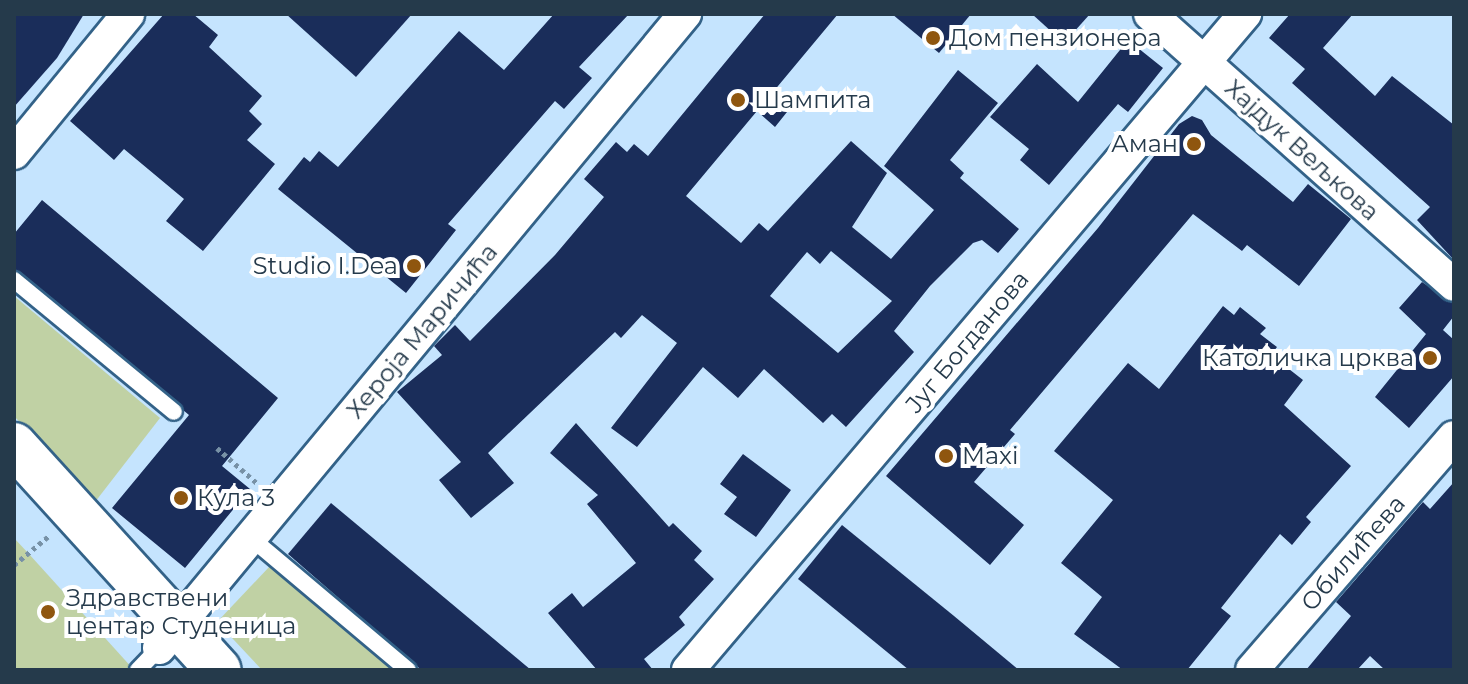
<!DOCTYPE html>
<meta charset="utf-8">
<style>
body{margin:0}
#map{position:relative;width:1468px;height:684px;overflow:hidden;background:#c5e4fe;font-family:Montserrat,sans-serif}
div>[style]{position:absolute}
.green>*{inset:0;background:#c0d1a4}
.building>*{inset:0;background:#1a2d5a}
.path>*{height:5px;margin-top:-2.5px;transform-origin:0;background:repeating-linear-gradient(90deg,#7791a6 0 4px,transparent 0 8px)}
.roads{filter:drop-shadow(2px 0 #336288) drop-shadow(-2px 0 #336288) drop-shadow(0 2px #336288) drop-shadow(0 -2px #336288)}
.service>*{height:16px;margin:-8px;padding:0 8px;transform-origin:8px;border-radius:8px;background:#fff}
.minor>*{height:32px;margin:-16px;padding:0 16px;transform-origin:16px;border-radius:16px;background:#fff}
.secondary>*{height:44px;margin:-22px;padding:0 22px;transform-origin:22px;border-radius:22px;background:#fff}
.dots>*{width:22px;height:22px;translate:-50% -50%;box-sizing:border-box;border:4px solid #fff;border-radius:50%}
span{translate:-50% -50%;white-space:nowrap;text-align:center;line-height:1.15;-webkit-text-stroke:8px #fff;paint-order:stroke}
.poi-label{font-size:24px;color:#253a4b}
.left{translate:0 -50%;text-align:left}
.right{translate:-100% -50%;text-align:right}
.street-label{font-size:24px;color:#253a4b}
.frame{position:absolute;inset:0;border:16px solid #253a4b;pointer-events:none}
</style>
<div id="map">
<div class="green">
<i style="clip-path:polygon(14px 296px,160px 418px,95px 502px,14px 416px)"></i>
<i style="clip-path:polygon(14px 538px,29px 554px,134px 670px,14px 670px)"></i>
<i style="clip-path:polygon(270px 566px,271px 566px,395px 670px,262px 670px,217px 622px)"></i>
</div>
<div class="building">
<i style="clip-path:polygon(14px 14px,84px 14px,57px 58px,14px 107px)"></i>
<i style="clip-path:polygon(164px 14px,193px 14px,218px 35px,209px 47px,262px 96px,249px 111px,262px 124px,247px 140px,275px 164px,203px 251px,166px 221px,184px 199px,124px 149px,114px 160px,70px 121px)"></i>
<i style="clip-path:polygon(286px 14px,412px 14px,356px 77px)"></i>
<i style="clip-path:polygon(554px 14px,629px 14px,579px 67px,592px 78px,564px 109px,555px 101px,448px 224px,456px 230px,406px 293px,278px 189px,304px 157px,310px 162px,319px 151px,338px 167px,459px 31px,504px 70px)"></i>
<i style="clip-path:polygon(evenodd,765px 14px,838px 14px,773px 92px,791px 107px,775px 127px,757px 111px,686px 196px,741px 243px,759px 223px,768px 231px,851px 141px,887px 173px,852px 227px,891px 259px,934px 210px,884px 166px,958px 70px,998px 103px,950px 160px,964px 173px,960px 178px,1019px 229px,998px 253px,982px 240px,973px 243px,930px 286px,894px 331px,914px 352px,846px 427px,832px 414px,823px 423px,764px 369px,738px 398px,703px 367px,637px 447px,611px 428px,677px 343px,642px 315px,621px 338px,615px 332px,488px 453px,514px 483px,471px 518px,439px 480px,461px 462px,397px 392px,442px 355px,434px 346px,455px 325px,470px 341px,555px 255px,604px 197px,584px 179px,616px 142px,627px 152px,634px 144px,648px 156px,765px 14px,831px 251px,892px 301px,838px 353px,770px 296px,807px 252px,820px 264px,831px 251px)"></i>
<i style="clip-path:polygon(892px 14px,971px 14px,939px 53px)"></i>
<i style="clip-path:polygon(1032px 14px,1090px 14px,1064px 43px)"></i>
<i style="clip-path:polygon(1290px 14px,1353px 14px,1323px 48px,1375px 96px,1392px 76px,1454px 125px,1454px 260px,1417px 220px,1430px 207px,1292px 83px,1305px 69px,1269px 38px)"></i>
<i style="clip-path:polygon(1128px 40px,1163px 68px,1128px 112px,1118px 104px,1049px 185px,1020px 160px,1029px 149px,990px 117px,1037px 64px,1078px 102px)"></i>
<i style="clip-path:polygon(1192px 116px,1202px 120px,1211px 135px,1293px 202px,1308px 184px,1351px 219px,1299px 286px,1247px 245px,1242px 251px,1193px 214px,1010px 430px,1015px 434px,974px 482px,1024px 525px,990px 565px,886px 476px,1098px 228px,1179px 124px)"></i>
<i style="clip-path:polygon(42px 200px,278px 398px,222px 466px,250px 489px,185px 568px,112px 508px,189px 415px,14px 269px,14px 234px)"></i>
<i style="clip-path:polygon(1422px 282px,1454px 303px,1454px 316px,1443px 330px,1454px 340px,1454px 376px,1409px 428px,1375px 397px,1426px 334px,1399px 308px)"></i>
<i style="clip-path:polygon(1223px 306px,1234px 315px,1240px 307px,1266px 328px,1260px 334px,1277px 347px,1271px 355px,1303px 380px,1284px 405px,1351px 466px,1306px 517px,1311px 522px,1292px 545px,1280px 534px,1221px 608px,1231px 616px,1187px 670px,1123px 670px,1074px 634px,1102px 597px,1061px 563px,1113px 500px,1054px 451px,1128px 363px,1159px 389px)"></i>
<i style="clip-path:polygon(576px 423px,669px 527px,673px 523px,702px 551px,694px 560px,714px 579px,679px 617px,685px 625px,644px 659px,653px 670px,597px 670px,548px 613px,572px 593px,583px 607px,636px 563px,587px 504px,598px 495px,550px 453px)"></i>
<i style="clip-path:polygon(743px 454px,791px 490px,756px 537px,724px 514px,737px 497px,720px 484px)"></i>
<i style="clip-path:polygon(1454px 482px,1454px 670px,1385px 670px,1370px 656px,1357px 670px,1306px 670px,1351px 616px,1336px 602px,1423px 502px,1430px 509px)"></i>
<i style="clip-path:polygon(331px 503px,373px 538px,531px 670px,419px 668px,288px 554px)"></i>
<i style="clip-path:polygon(842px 525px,954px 616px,1019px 670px,909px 670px,798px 579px)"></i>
</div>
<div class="path">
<i style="left:217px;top:448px;width:55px;rotate:41.3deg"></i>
<i style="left:14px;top:565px;width:47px;rotate:-39.8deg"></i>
</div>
<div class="roads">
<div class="service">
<i style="left:14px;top:280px;width:207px;rotate:39.5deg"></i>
<i style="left:251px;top:538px;width:205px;rotate:40.1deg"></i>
<i style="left:138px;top:670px;width:30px;rotate:-46deg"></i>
</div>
<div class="minor">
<i style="left:1150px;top:14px;width:407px;rotate:41.7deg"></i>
<i style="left:14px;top:153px;width:180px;rotate:-50.6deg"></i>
<i style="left:159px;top:648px;width:824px;rotate:-50.32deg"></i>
<i style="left:688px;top:670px;width:861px;rotate:-49.67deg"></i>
<i style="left:1252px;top:670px;width:308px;rotate:-49.1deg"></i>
</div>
<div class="secondary">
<i style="left:14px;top:445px;width:304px;rotate:47.7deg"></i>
</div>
</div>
<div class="dots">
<i style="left:933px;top:38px;background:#8f560f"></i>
<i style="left:738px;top:100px;background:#8f560f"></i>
<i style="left:1194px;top:144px;background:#8f560f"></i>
<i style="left:414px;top:266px;background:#8f560f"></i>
<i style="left:1430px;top:358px;background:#8f560f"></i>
<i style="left:946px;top:456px;background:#8f560f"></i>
<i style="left:181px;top:498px;background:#8f560f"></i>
<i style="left:48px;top:612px;background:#8f560f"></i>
</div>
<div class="poi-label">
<span class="left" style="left:949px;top:38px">Дом пензионера</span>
<span class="left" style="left:754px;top:100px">Шампита</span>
<span class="right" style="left:1178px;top:144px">Аман</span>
<span class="right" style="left:398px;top:266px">Studio I.Dea</span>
<span class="right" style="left:1414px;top:358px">Католичка црква</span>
<span class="left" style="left:962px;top:456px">Maxi</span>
<span class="left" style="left:197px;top:498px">Кула 3</span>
<span class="left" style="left:66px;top:612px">Здравствени<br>центар Студеница</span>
</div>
<div class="street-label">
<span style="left:1302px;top:150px;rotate:42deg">Хајдук Вељкова</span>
<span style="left:422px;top:331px;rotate:-50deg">Хероја Маричића</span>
<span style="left:967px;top:342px;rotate:-50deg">Југ Богданова</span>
<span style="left:1353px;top:553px;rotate:-49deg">Обилићева</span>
</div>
<div class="frame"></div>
</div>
